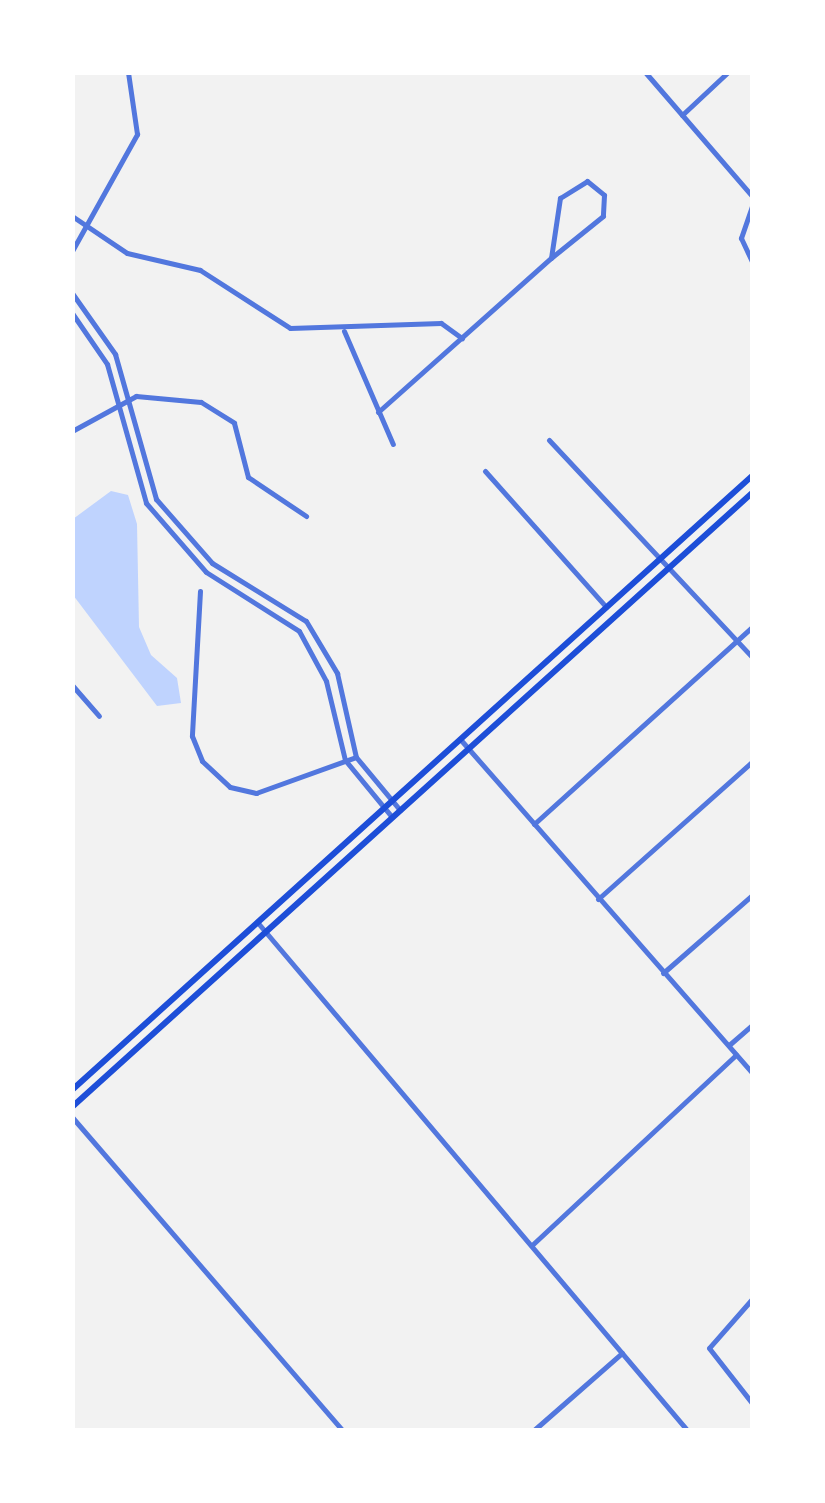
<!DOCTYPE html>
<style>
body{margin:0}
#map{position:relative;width:825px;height:1503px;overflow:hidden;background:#f2f2f2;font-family:Raleway,sans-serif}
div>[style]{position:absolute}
.water>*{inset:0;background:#bfd3fe}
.minor>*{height:5px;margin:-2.5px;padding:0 2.5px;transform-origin:2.5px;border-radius:2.5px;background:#5277de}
.secondary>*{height:6px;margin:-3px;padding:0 3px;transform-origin:3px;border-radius:3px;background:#1d4ed8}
span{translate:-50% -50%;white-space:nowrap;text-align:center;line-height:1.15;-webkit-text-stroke:10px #fff;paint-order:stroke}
.frame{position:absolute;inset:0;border:75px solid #fff;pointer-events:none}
</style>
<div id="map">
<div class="water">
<i style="clip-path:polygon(111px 491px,128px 495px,137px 524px,139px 627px,151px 655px,177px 678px,181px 703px,157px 706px,73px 595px,73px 519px)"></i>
</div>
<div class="minor">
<i style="left:645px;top:72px;width:164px;rotate:49.2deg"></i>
<i style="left:682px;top:115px;width:63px;rotate:-43.1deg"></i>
<i style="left:587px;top:181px;width:22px;rotate:39deg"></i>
<i style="left:604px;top:195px;width:21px;rotate:93deg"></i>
<i style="left:603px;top:216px;width:67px;rotate:141.1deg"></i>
<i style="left:551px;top:258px;width:61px;rotate:-81.5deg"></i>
<i style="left:560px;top:198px;width:32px;rotate:-32deg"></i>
<i style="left:752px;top:206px;width:34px;rotate:109deg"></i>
<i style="left:741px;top:238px;width:26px;rotate:65deg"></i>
<i style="left:72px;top:216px;width:66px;rotate:33.9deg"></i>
<i style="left:127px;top:253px;width:75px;rotate:13.1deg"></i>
<i style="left:200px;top:270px;width:107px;rotate:32.8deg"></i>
<i style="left:290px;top:328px;width:151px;rotate:-1.9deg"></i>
<i style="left:441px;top:323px;width:26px;rotate:36deg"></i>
<i style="left:72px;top:251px;width:134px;rotate:-60.9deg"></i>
<i style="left:137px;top:134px;width:63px;rotate:-98.3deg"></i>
<i style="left:72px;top:293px;width:75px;rotate:54.8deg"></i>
<i style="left:115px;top:354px;width:151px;rotate:74.2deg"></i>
<i style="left:156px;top:499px;width:85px;rotate:48.8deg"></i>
<i style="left:212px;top:563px;width:110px;rotate:31.7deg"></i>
<i style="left:306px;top:621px;width:61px;rotate:59.2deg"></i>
<i style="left:337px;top:673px;width:86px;rotate:77.3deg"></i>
<i style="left:356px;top:757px;width:69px;rotate:50.3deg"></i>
<i style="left:72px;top:313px;width:62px;rotate:55.5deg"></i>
<i style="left:107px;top:364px;width:144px;rotate:74.3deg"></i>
<i style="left:146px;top:503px;width:91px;rotate:49deg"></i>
<i style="left:206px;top:572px;width:110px;rotate:32.4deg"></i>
<i style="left:299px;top:631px;width:57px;rotate:61.6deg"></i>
<i style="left:326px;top:681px;width:81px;rotate:76.5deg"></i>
<i style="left:345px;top:760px;width:74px;rotate:50.5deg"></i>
<i style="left:344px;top:331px;width:123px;rotate:66.6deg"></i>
<i style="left:378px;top:412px;width:232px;rotate:-41.7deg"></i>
<i style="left:72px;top:431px;width:73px;rotate:-28.7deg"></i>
<i style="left:136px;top:396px;width:65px;rotate:5.3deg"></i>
<i style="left:201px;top:402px;width:39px;rotate:32deg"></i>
<i style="left:234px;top:423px;width:56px;rotate:75.5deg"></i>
<i style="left:248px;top:477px;width:70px;rotate:33.9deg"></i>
<i style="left:549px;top:440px;width:297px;rotate:46.9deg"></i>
<i style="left:485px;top:471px;width:182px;rotate:48.3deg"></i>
<i style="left:200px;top:591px;width:145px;rotate:93.2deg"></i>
<i style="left:192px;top:736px;width:27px;rotate:68deg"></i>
<i style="left:202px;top:761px;width:38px;rotate:43deg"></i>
<i style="left:230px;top:787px;width:27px;rotate:13deg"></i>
<i style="left:256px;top:793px;width:106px;rotate:-19.8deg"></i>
<i style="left:72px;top:685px;width:41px;rotate:48.9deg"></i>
<i style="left:460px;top:739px;width:444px;rotate:48.8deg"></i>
<i style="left:534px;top:824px;width:294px;rotate:-42.1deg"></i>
<i style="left:598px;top:899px;width:206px;rotate:-41.7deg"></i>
<i style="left:258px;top:923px;width:664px;rotate:49.76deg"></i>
<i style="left:663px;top:973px;width:118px;rotate:-41.2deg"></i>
<i style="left:729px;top:1045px;width:30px;rotate:-41deg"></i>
<i style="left:72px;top:1117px;width:413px;rotate:49.2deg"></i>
<i style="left:532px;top:1245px;width:279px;rotate:-43deg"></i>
<i style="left:752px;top:1299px;width:65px;rotate:131.3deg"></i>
<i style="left:709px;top:1348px;width:70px;rotate:52deg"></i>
<i style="left:534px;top:1430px;width:117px;rotate:-41.2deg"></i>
</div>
<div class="secondary">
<i style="left:72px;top:1090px;width:916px;rotate:-42.08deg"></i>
<i style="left:72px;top:1107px;width:916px;rotate:-42.08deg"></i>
</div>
<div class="frame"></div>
</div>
